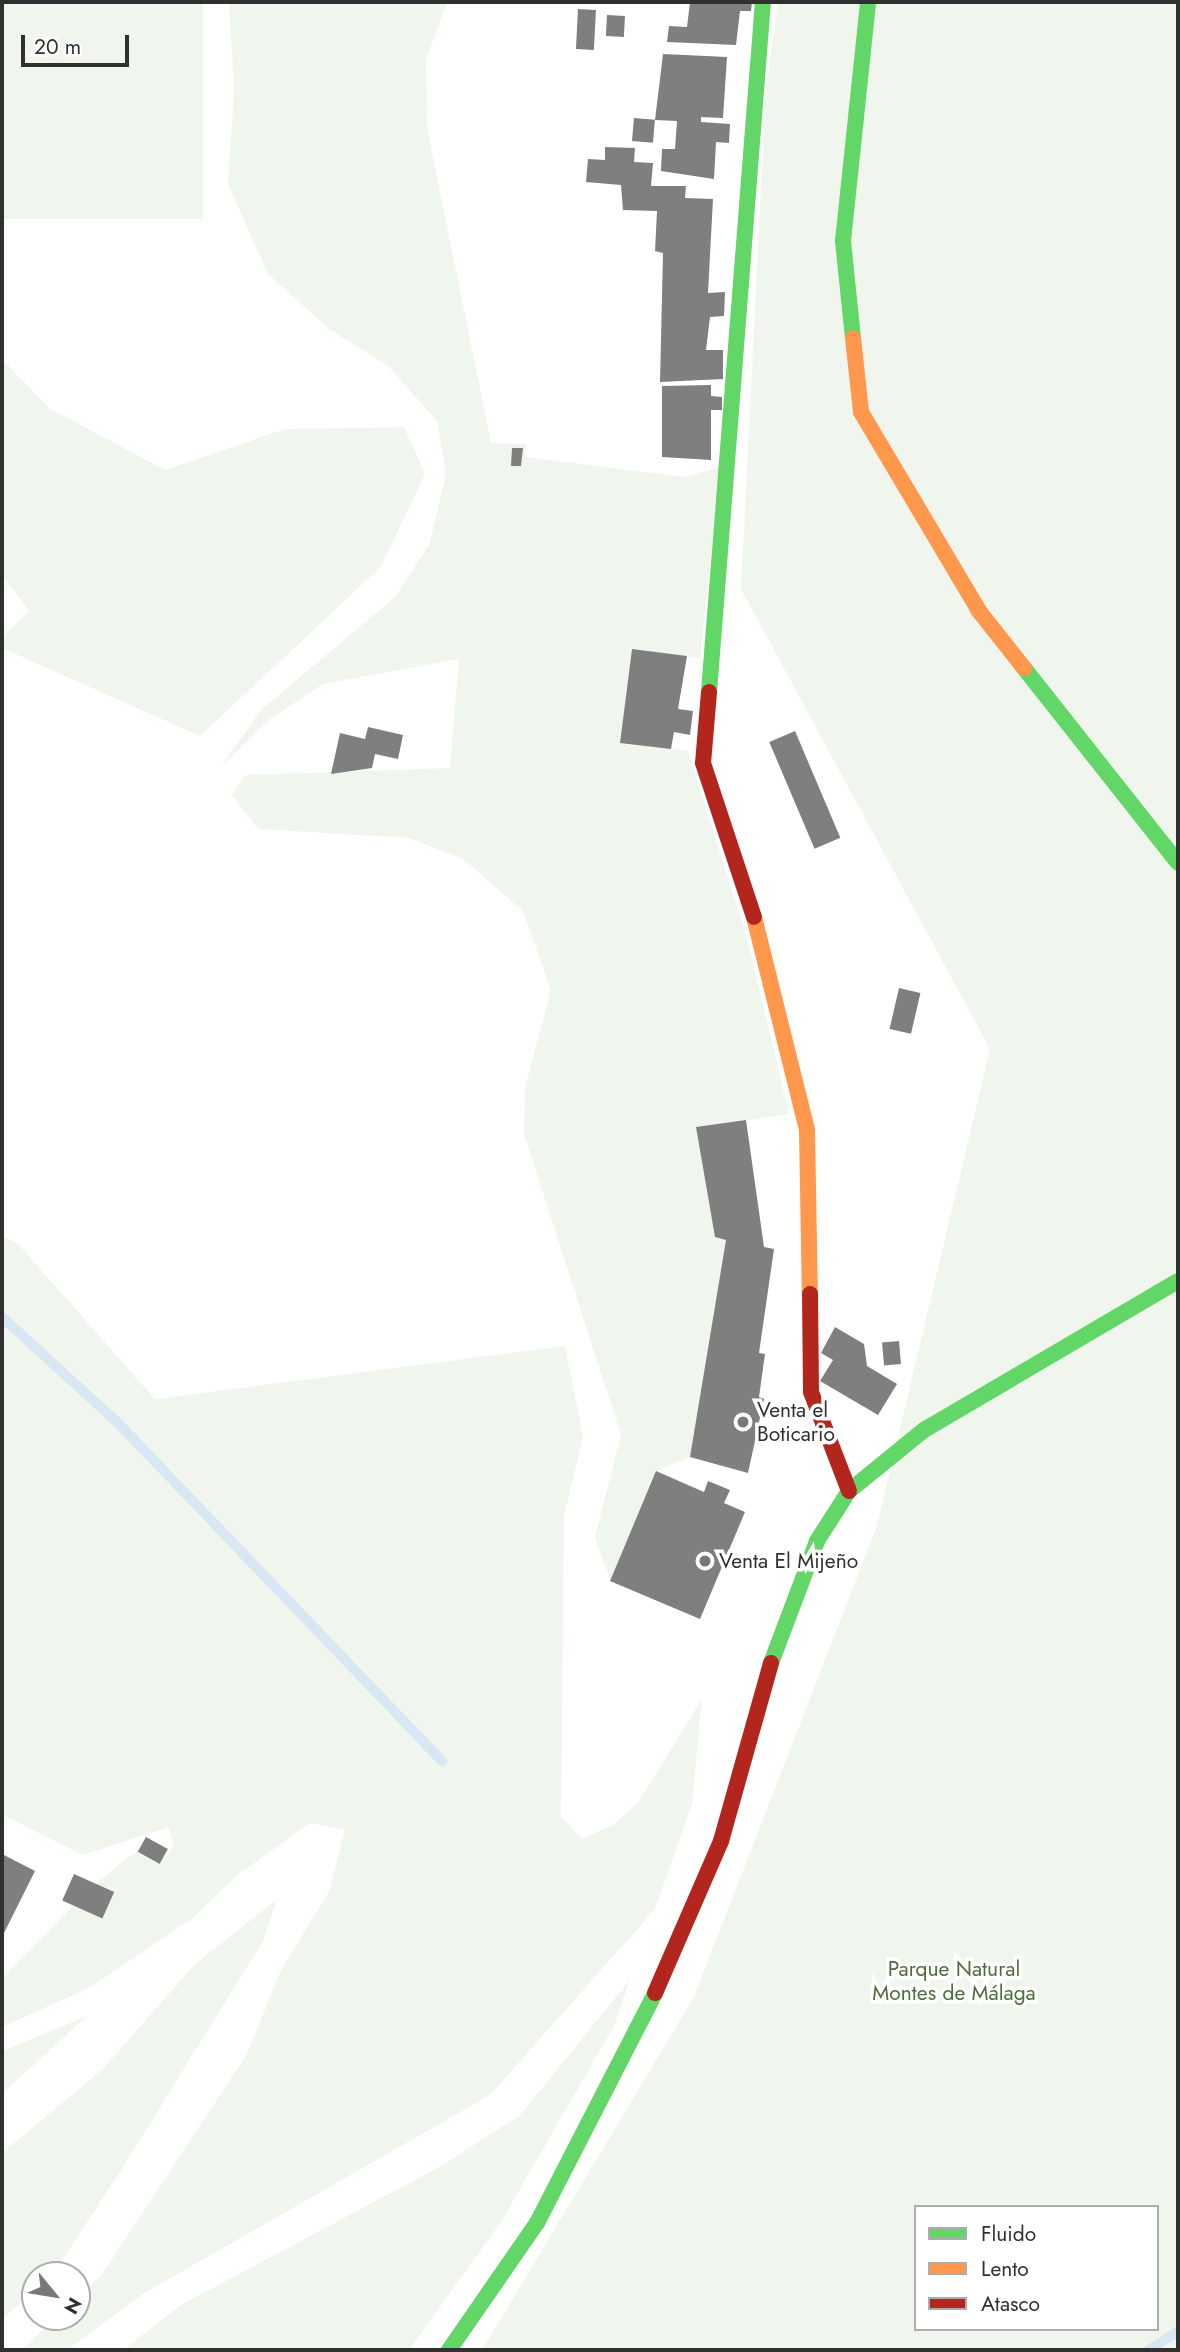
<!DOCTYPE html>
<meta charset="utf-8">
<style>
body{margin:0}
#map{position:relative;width:1180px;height:2352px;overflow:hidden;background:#fff;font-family:Jost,sans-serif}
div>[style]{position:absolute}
.green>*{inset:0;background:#f0f6ed;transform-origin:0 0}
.stream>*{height:10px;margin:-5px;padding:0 5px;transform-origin:5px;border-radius:5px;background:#d9e6f3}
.building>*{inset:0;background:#7f7f7f;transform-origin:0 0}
.fast>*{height:16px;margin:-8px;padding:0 8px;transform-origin:8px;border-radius:8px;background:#63d668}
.slow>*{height:16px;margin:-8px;padding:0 8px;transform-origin:8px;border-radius:8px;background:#ff974d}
.jam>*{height:16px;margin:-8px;padding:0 8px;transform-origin:8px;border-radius:8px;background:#b3261e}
.dots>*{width:19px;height:19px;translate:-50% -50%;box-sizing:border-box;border:4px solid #fff;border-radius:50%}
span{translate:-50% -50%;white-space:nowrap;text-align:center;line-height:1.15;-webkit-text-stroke:7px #fff;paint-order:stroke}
.poi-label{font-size:21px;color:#303030}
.left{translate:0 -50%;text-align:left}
.park-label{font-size:21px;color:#4c6f3b}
.frame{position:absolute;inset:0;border:4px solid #303030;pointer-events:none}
.legend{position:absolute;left:914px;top:2205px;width:245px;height:126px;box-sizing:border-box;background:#fff;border:2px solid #acacac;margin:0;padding:9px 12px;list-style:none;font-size:21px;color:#303030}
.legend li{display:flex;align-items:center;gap:14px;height:35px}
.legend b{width:35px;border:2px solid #acacac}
.north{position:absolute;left:21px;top:2261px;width:70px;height:70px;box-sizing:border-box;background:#fff;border:2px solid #acacac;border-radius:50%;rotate:120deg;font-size:19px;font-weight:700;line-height:28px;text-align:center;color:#303030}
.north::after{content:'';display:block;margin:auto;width:24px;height:32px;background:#787878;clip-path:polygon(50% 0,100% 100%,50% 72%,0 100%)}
.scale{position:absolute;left:21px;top:35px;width:108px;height:32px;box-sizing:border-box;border:4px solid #303030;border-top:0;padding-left:9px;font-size:21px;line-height:24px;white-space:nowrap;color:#303030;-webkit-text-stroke:5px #fff;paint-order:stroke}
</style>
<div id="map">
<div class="green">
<i style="left:2px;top:2px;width:201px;height:217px"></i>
<i style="clip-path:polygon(229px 2px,447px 2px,426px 60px,427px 128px,491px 443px,526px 444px,525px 457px,684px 477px,720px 467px,700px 658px,632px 649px,620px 742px,688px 751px,747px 938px,789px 1114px,697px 1128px,715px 1237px,726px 1240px,690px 1457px,656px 1471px,610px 1581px,595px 1537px,621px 1435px,524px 1134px,525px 1088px,551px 990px,523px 911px,463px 859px,409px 838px,258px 829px,232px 795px,245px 775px,450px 768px,459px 659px,323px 684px,270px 719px,220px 768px,261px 710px,395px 597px,430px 543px,446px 474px,437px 421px,388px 366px,329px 329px,268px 274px,228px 184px,234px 92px)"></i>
<i style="clip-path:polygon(evenodd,778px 2px,1178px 2px,1178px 2350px,482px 2350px,694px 1997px,877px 1526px,990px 1049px,741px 589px,766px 87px,778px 2px,916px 2207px,1157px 2207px,1157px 2329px,916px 2329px,916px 2207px)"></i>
<i style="clip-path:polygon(2px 359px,49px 408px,165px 470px,285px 429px,404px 427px,425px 474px,380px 568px,200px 736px,2px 648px,2px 637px,29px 611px,2px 575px)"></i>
<i style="clip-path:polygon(2px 1236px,18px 1244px,155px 1399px,565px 1346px,583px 1436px,564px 1516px,561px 1817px,582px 1839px,613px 1825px,638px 1803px,702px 1699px,692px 1804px,655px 1909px,490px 2095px,146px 2292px,67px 2350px,21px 2350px,57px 2317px,77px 2317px,77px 2298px,101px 2276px,247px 2054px,281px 1970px,329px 1892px,345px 1830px,310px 1823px,236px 1876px,194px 1917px,91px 1987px,2px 2027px,2px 1978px,74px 1905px,103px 1918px,114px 1892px,96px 1884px,124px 1860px,137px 1852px,159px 1864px,174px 1846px,169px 1827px,82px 1855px,2px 1814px)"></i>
<i style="clip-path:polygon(277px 1899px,263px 1941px,125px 2164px,55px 2271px,35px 2275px,35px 2289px,2px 2320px,2px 2153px,103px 2069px,193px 1966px)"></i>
<i style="clip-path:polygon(630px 1980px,614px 2026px,501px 2222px,409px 2350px,123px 2350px,181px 2305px,443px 2165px,520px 2115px)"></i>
<i style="clip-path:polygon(87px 2016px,2px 2094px,2px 2051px)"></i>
</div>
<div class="stream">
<i style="left:2px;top:1317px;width:156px;rotate:42.4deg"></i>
<i style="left:117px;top:1422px;width:470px;rotate:46.2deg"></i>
<i style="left:1149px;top:2350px;width:35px;rotate:-33deg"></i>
</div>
<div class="building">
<i style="clip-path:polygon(690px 2px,752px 2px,751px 11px,740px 11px,736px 45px,667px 42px,669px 26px,687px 27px)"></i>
<i style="left:578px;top:9px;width:18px;height:40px;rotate:3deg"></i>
<i style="left:607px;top:15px;width:18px;height:21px;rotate:3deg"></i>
<i style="clip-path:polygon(663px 54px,727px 57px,723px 118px,701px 117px,701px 122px,730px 124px,729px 143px,716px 142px,714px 179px,661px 171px,662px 149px,675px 149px,677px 121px,655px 120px)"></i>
<i style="left:634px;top:118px;width:21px;height:23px;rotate:5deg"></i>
<i style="clip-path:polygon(605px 147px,635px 148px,634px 162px,653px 163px,651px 186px,686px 186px,685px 198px,713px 199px,708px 293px,725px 292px,724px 316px,710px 317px,706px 350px,723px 350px,723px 379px,660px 382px,663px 253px,655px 251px,657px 211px,623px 210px,621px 185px,586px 182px,588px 159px,605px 160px)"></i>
<i style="clip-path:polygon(711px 385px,711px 396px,722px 397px,722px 410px,711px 410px,711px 460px,662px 457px,662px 386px)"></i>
<i style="clip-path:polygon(512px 448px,523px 448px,521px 466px,511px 466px)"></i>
<i style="clip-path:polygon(632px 649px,687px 656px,678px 709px,693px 711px,690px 735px,674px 732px,671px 749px,620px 743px)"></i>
<i style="clip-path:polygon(368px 727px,403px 735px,398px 759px,375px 754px,372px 768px,331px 774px,340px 733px,365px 739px)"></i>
<i style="left:795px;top:731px;width:116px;height:28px;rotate:67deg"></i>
<i style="left:899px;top:988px;width:22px;height:42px;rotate:13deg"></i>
<i style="clip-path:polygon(746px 1120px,764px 1247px,774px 1249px,759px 1353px,765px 1354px,759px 1397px,764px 1399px,748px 1473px,690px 1457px,726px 1240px,715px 1237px,696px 1127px)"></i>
<i style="clip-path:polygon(835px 1327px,864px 1344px,867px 1366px,897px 1384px,878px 1415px,820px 1381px,833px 1360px,821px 1353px)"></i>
<i style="left:899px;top:1341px;width:23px;height:17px;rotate:85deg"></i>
<i style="clip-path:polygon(656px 1471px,704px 1492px,708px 1481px,730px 1490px,724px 1503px,745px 1512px,700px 1619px,610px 1581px)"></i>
<i style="left:146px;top:1837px;width:25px;height:17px;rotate:29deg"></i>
<i style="clip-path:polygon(2px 1854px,35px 1871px,2px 1937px)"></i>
<i style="left:74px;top:1874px;width:44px;height:29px;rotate:24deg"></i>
</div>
<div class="fast">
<i style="left:853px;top:338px;width:98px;rotate:-95.9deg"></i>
<i style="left:843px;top:241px;width:240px;rotate:-84deg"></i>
<i style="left:1024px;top:668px;width:248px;rotate:51.7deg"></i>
<i style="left:709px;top:692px;width:692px;rotate:-85.53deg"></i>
<i style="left:771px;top:1663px;width:130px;rotate:-69.3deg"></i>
<i style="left:817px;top:1541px;width:59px;rotate:-57.4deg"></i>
<i style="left:849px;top:1491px;width:97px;rotate:-39.1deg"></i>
<i style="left:924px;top:1430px;width:294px;rotate:-30.4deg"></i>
<i style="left:449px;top:2350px;width:155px;rotate:-55.3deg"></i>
<i style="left:537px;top:2223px;width:259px;rotate:-62.8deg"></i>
</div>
<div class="slow">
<i style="left:853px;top:338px;width:74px;rotate:83.8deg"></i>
<i style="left:861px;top:412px;width:231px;rotate:59.3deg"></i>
<i style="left:979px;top:611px;width:73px;rotate:51.7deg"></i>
<i style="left:754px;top:917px;width:219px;rotate:76deg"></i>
<i style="left:807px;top:1130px;width:164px;rotate:89deg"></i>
</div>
<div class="jam">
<i style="left:709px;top:692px;width:71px;rotate:94.8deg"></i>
<i style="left:703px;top:763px;width:162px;rotate:71.7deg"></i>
<i style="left:810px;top:1294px;width:98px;rotate:89.4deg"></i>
<i style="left:811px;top:1392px;width:106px;rotate:69deg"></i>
<i style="left:655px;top:1993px;width:166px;rotate:-66.5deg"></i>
<i style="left:721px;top:1841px;width:185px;rotate:-74.3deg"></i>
</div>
<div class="dots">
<i style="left:743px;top:1422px;background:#787878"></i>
<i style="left:705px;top:1561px;background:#787878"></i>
</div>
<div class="poi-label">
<span class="left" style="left:757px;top:1422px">Venta el<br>Boticario</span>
<span class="left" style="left:719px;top:1561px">Venta El Mijeño</span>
</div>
<div class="park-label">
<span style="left:954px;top:1981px">Parque Natural<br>Montes de Málaga</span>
</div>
<div class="frame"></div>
<ul class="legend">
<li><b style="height:9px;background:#63d668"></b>Fluido</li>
<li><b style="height:9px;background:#ff974d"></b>Lento</li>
<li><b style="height:9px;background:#b3261e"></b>Atasco</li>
</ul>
<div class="north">N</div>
<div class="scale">20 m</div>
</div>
